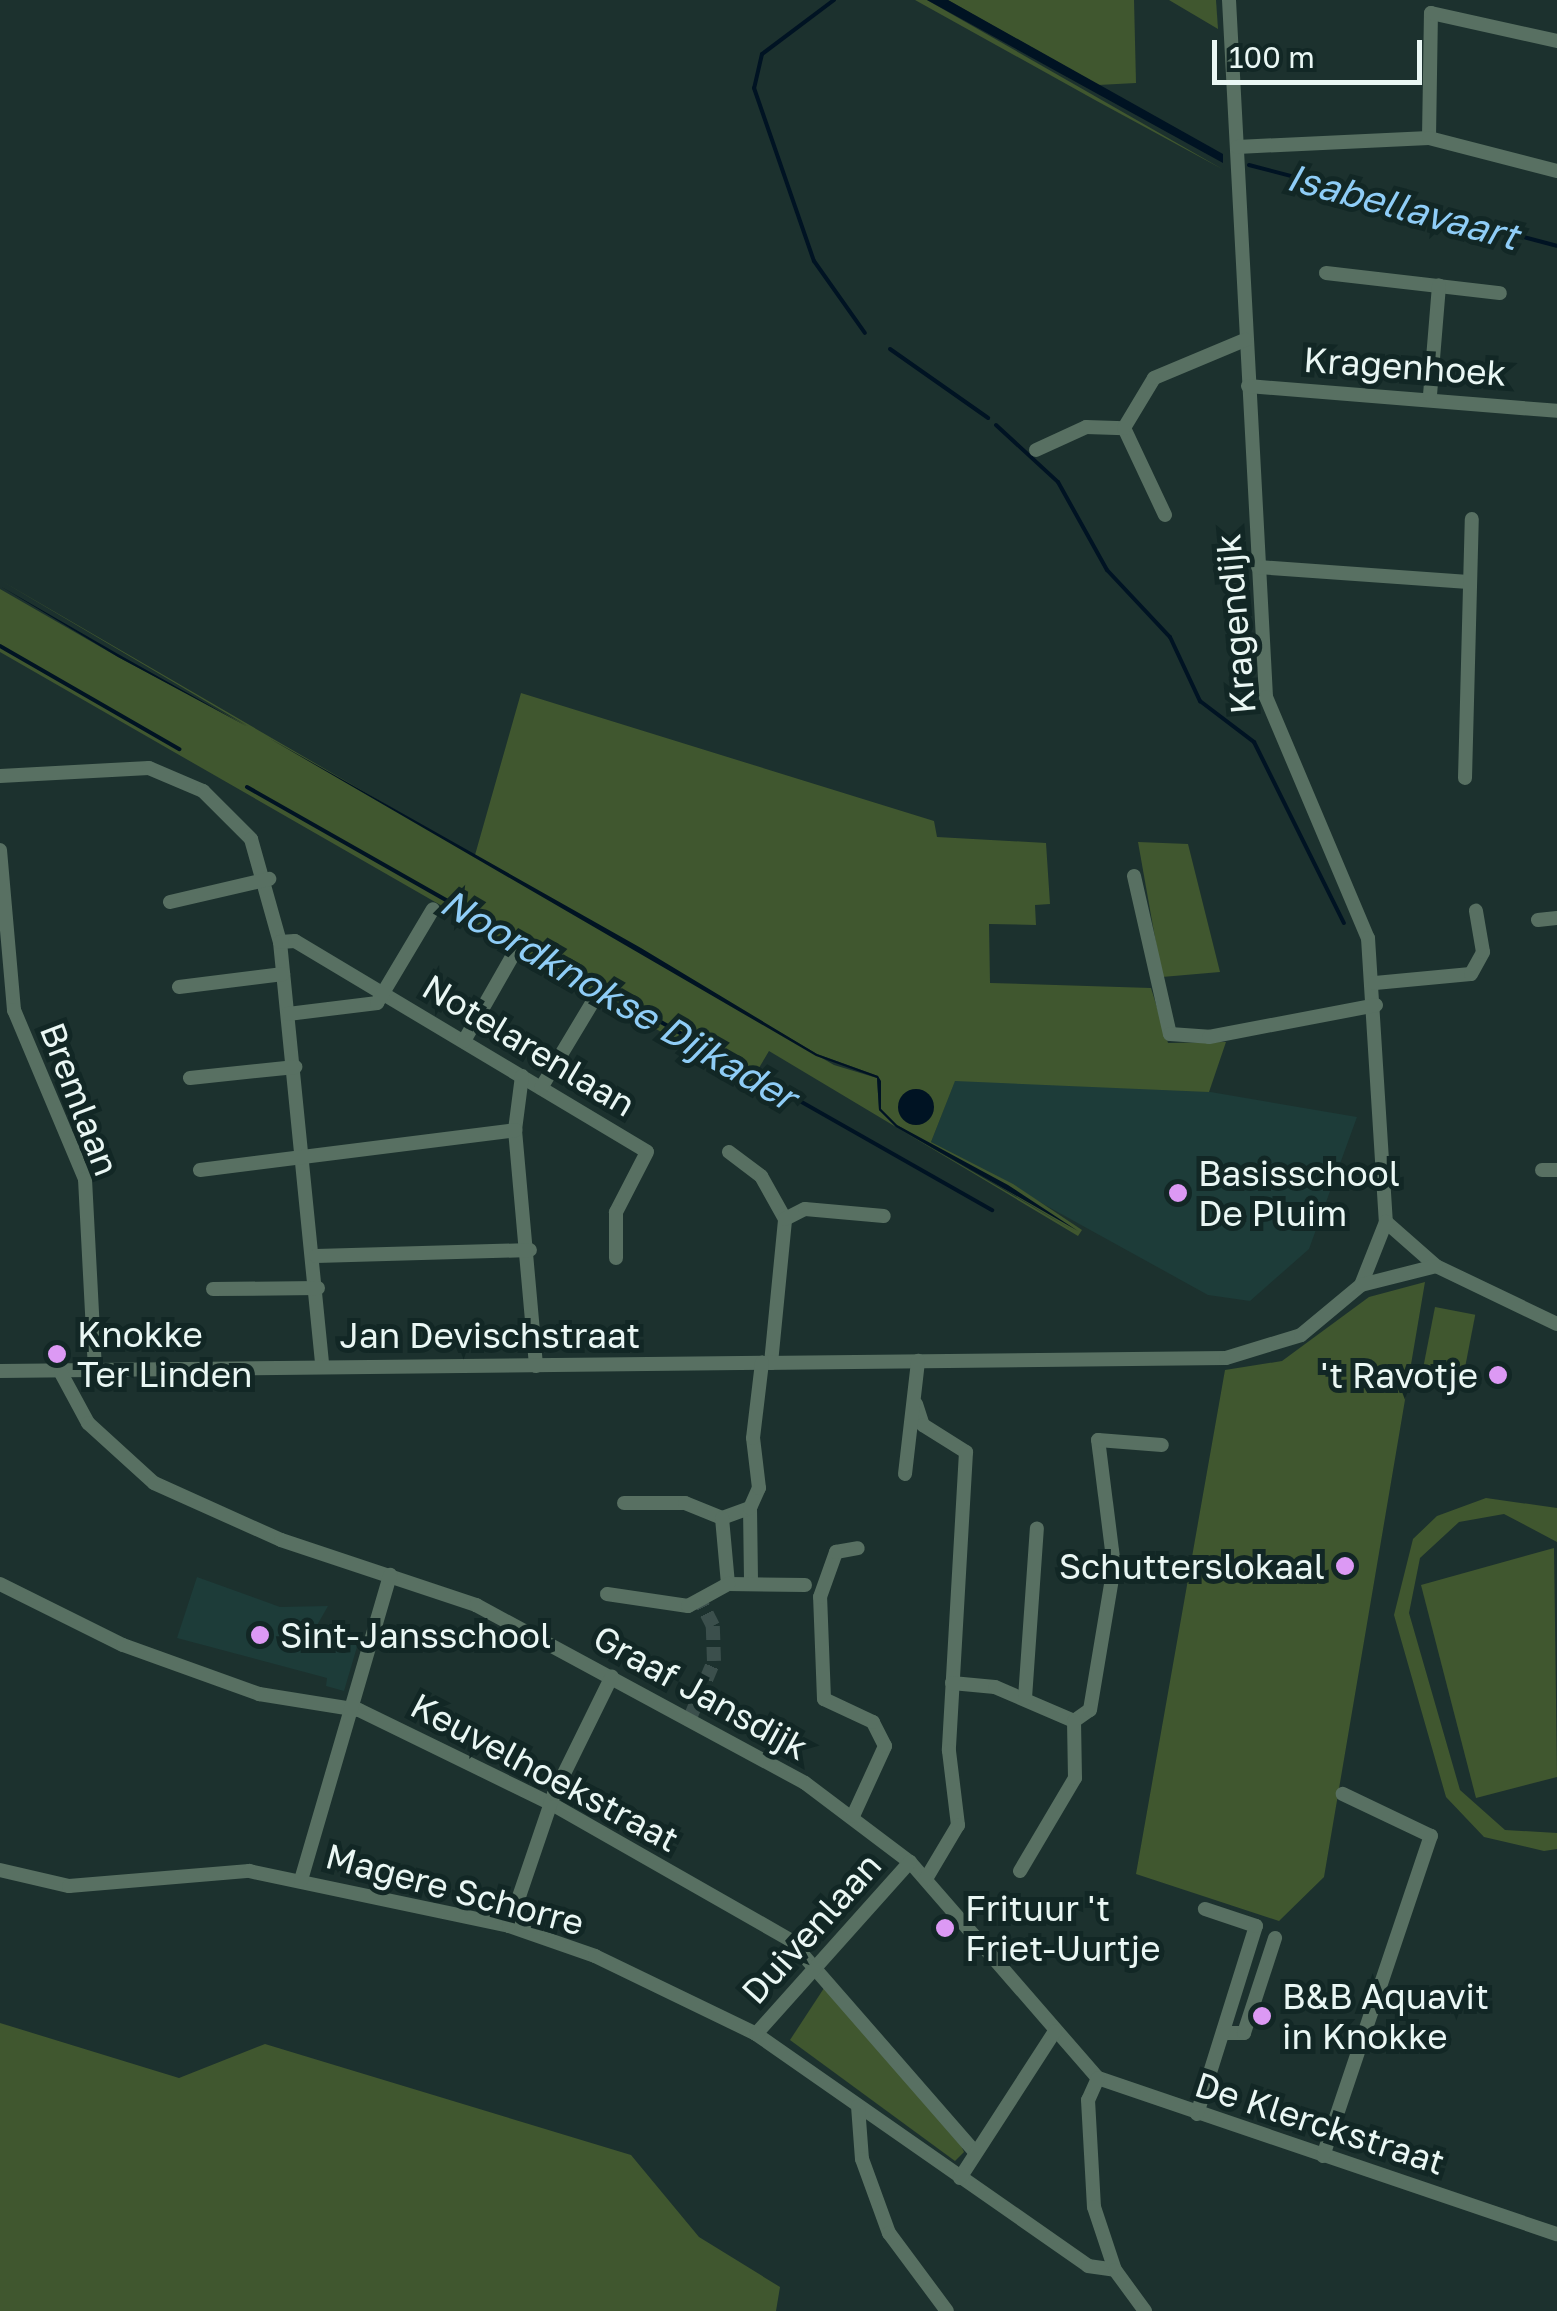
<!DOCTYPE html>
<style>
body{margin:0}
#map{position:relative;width:1557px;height:2311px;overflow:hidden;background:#1c312e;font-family:"Golos Text",sans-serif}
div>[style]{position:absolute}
.built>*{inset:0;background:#1d3c39}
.green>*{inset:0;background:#40572f;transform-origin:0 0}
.water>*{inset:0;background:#001323}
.round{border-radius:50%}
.stream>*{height:4px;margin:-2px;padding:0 2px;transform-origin:2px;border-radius:2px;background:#001323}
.minor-tunnel>*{height:14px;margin-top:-7px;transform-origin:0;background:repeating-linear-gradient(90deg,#3b4f4c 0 14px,transparent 0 21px)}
.minor>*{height:14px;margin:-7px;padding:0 7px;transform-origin:7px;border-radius:7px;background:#587062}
.dots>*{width:28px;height:28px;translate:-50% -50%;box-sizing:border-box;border:5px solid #122725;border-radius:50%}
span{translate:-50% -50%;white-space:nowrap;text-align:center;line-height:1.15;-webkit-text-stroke:10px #122725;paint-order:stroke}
.street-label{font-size:35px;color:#eaf7f4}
.poi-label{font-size:35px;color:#eaf7f4}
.left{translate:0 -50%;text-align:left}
.right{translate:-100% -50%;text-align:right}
.water-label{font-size:38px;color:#8fcdf7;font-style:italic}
.scale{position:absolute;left:1212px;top:40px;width:210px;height:45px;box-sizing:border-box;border:5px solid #eaf7f4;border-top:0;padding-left:12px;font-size:30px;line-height:35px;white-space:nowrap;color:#eaf7f4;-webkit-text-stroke:8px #122725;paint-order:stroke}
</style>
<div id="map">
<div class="built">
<i style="clip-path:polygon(955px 1080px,1193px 1089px,1357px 1117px,1309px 1249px,1250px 1301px,1208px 1295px,931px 1142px)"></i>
<i style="clip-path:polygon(197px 1577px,280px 1607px,328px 1606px,316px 1627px,359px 1640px,344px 1691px,326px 1686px,327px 1678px,177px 1638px)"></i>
</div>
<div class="green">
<i style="clip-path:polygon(915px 0,927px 0,1224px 170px,1095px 100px)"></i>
<i style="clip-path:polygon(948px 0,1134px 0,1136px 83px,1098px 85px)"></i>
<i style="clip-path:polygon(1169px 0,1216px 0,1218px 29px)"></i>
<i style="clip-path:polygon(0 580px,834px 1065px,877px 1078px,879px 1110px,896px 1127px,1076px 1232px,897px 1125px,881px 1109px,878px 1076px,817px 1054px,475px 855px,521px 693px,934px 821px,937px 837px,1046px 843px,1050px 904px,1035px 905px,1036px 925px,989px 924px,990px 983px,1151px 988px,1168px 1043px,1226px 1042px,1209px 1092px,955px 1081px,931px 1142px,1013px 1184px,1082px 1230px,1078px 1236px,769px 1051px,750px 1083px,0 652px,0 589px,118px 657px,248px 726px)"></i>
<i style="clip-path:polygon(1138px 842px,1188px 844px,1220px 972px,1162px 977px)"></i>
<i style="clip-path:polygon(1425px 1282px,1324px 1877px,1279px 1921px,1136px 1874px,1225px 1370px,1282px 1361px,1369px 1297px)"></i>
<i style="left:1435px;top:1307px;width:41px;height:64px;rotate:11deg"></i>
<i style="clip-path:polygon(1486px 1498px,1557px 1508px,1557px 1542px,1504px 1514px,1459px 1522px,1420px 1558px,1409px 1613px,1460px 1790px,1505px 1830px,1557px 1833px,1557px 1849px,1544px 1851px,1484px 1837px,1446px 1797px,1394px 1615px,1413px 1539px,1437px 1516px)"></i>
<i style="clip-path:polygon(1554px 1548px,1557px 1777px,1476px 1798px,1421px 1585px)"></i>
<i style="clip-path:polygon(828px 1982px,956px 2135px,964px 2152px,955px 2161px,790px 2040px)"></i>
<i style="clip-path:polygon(0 2023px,179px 2078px,265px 2044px,631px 2155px,699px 2237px,780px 2287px,776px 2311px,0 2311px)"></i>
</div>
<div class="water">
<i style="clip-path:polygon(927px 0,948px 0,1223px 154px,1223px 163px)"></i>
<i style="clip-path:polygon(0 586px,118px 654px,248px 727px,118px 657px)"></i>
<i style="clip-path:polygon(267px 737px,641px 948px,817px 1054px,878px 1076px,881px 1081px,881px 1109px,897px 1125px,1008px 1185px,1078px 1231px,896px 1127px,879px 1110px,877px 1078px,816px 1056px)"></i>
<i class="round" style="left:898px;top:1089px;width:36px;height:36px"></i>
</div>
<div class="stream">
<i style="left:834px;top:0;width:90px;rotate:143.1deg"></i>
<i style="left:762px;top:54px;width:35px;rotate:103deg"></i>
<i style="left:754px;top:88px;width:183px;rotate:70.9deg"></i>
<i style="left:814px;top:261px;width:88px;rotate:54.7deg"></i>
<i style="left:1249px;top:165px;width:318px;rotate:14.7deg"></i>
<i style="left:890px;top:349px;width:120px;rotate:35.1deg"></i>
<i style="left:996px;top:425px;width:84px;rotate:42.6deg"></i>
<i style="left:1058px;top:482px;width:101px;rotate:60.9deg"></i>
<i style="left:1107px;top:570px;width:92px;rotate:46.8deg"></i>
<i style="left:1170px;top:637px;width:71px;rotate:64.9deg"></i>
<i style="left:1200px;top:701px;width:68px;rotate:37.2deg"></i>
<i style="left:1254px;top:742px;width:202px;rotate:63.6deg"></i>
<i style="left:0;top:646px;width:207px;rotate:29.9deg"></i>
<i style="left:247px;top:787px;width:857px;rotate:29.59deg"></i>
</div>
<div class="minor-tunnel">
<i style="left:690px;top:1718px;width:62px;rotate:-67.2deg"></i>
<i style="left:714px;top:1661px;width:35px;rotate:-92deg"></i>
<i style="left:713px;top:1626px;width:27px;rotate:-117deg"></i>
</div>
<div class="minor">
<i style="left:1229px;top:0;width:698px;rotate:86.96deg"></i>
<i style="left:1266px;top:697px;width:262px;rotate:67.1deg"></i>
<i style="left:1368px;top:938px;width:285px;rotate:86.4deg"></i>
<i style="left:1386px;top:1222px;width:67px;rotate:41.3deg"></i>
<i style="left:1436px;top:1266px;width:134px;rotate:25.6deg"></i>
<i style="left:1429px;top:138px;width:125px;rotate:-89.1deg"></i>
<i style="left:1431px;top:13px;width:129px;rotate:12.5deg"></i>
<i style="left:1237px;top:147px;width:192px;rotate:-2.7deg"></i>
<i style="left:1429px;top:138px;width:132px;rotate:14.5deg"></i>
<i style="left:1326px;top:273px;width:175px;rotate:6.6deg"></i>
<i style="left:1248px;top:386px;width:310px;rotate:4.6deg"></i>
<i style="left:1430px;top:395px;width:110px;rotate:-85.3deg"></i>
<i style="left:1036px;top:450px;width:55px;rotate:-24.7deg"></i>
<i style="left:1086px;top:427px;width:38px;rotate:2deg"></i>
<i style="left:1165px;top:515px;width:96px;rotate:-115.2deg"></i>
<i style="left:1124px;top:428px;width:58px;rotate:-59deg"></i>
<i style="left:1154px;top:378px;width:99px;rotate:-22.7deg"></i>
<i style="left:1258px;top:567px;width:211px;rotate:4.1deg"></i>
<i style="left:0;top:776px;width:149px;rotate:-3.1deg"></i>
<i style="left:149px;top:768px;width:59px;rotate:23.1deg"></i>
<i style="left:203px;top:791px;width:68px;rotate:45deg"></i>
<i style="left:251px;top:839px;width:107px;rotate:74.3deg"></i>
<i style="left:280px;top:942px;width:426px;rotate:84.3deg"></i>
<i style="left:1465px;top:778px;width:259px;rotate:-88.5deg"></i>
<i style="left:0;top:850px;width:161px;rotate:85deg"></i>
<i style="left:14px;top:1010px;width:183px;rotate:67.2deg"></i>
<i style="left:85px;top:1179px;width:193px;rotate:87deg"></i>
<i style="left:1134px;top:876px;width:162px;rotate:77.2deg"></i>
<i style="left:1170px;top:1034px;width:39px;rotate:4deg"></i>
<i style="left:1209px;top:1037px;width:170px;rotate:-10.8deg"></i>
<i style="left:170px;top:902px;width:102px;rotate:-13.1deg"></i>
<i style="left:1538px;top:920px;width:19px;rotate:-6deg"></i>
<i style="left:280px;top:942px;width:15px;rotate:-4deg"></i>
<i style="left:295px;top:941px;width:410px;rotate:30.9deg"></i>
<i style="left:647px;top:1152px;width:68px;rotate:117.3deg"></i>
<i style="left:616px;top:1212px;width:46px;rotate:90deg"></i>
<i style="left:1375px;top:983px;width:96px;rotate:-5.4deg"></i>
<i style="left:1471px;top:974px;width:25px;rotate:-61deg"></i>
<i style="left:1483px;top:952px;width:42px;rotate:-99.7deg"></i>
<i style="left:179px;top:987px;width:105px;rotate:-7.1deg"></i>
<i style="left:288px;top:1014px;width:90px;rotate:-7deg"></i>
<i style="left:377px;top:1003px;width:109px;rotate:-59.2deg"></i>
<i style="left:464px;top:1041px;width:99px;rotate:-60.3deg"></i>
<i style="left:522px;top:1076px;width:54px;rotate:97.4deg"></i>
<i style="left:515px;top:1130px;width:237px;rotate:84.9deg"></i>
<i style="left:190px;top:1078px;width:106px;rotate:-6deg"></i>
<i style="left:541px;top:1088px;width:99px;rotate:-59deg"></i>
<i style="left:729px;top:1152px;width:40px;rotate:37deg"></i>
<i style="left:761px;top:1176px;width:49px;rotate:60.8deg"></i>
<i style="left:200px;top:1170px;width:318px;rotate:-7.2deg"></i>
<i style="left:1542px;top:1170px;width:15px"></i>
<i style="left:316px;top:1256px;width:214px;rotate:-1.6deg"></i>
<i style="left:1361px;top:1285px;width:68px;rotate:-68.4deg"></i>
<i style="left:213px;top:1289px;width:105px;rotate:-0.5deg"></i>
<i style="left:771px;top:1363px;width:145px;rotate:-84.4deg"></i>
<i style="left:785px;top:1219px;width:22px;rotate:-27deg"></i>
<i style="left:805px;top:1209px;width:79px;rotate:5.1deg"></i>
<i style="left:0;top:1371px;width:1226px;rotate:-0.61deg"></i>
<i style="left:1226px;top:1358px;width:78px;rotate:-17deg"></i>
<i style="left:1301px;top:1335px;width:78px;rotate:-39.8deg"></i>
<i style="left:1361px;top:1285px;width:77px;rotate:-14.2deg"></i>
<i style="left:61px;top:1373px;width:57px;rotate:61.6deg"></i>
<i style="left:88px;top:1423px;width:89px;rotate:42.3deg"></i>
<i style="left:154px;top:1483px;width:139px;rotate:24.2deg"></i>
<i style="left:281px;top:1540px;width:206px;rotate:18.4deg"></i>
<i style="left:476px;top:1605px;width:374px;rotate:28.4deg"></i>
<i style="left:805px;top:1783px;width:131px;rotate:37deg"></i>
<i style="left:910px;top:1862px;width:286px;rotate:49deg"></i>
<i style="left:1098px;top:2078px;width:485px;rotate:18.8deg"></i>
<i style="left:916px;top:1404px;width:22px;rotate:72deg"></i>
<i style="left:923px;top:1425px;width:51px;rotate:32.1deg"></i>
<i style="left:966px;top:1452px;width:299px;rotate:93.3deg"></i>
<i style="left:949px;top:1751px;width:75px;rotate:83.1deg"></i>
<i style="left:958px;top:1825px;width:63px;rotate:120.7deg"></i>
<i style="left:905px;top:1474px;width:114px;rotate:-83.4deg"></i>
<i style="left:624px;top:1503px;width:61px"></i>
<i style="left:685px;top:1503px;width:40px;rotate:22deg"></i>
<i style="left:750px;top:1508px;width:75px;rotate:89.2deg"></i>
<i style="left:722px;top:1518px;width:30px;rotate:-20deg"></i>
<i style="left:750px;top:1508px;width:22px;rotate:-66deg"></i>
<i style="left:759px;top:1488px;width:50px;rotate:-96.8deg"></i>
<i style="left:753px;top:1438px;width:76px;rotate:-83.2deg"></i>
<i style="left:722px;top:1518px;width:66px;rotate:84.8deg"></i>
<i style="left:0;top:1584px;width:137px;rotate:26.4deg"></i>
<i style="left:123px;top:1645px;width:145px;rotate:19.8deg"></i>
<i style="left:259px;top:1694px;width:101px;rotate:9.1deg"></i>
<i style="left:359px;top:1710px;width:212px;rotate:26deg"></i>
<i style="left:550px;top:1803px;width:276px;rotate:29.7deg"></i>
<i style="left:790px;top:1940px;width:281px;rotate:48.9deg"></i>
<i style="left:728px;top:1584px;width:77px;rotate:0.7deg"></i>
<i style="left:607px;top:1594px;width:82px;rotate:8.4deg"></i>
<i style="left:688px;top:1606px;width:46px;rotate:-28.8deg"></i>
<i style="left:952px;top:1683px;width:43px;rotate:5.3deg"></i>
<i style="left:995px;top:1687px;width:86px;rotate:23.3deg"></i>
<i style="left:1074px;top:1721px;width:19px;rotate:-35deg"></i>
<i style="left:1090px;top:1710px;width:146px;rotate:-80.5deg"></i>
<i style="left:1114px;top:1566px;width:127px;rotate:-97.2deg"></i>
<i style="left:1098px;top:1440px;width:64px;rotate:4.5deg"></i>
<i style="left:1025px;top:1698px;width:170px;rotate:-86deg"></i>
<i style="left:853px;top:1816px;width:77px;rotate:-65.4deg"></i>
<i style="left:885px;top:1746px;width:27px;rotate:-117deg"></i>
<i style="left:873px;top:1722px;width:54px;rotate:-154.9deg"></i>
<i style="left:824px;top:1699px;width:102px;rotate:-92.2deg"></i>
<i style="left:820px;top:1597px;width:48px;rotate:-70.4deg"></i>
<i style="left:836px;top:1552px;width:22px;rotate:-10deg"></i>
<i style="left:0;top:1870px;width:71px;rotate:13.1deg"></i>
<i style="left:69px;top:1886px;width:181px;rotate:-4.8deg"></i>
<i style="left:249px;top:1871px;width:266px;rotate:11.9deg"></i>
<i style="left:509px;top:1926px;width:91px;rotate:19.2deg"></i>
<i style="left:595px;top:1956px;width:179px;rotate:25.8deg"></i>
<i style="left:756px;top:2034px;width:405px;rotate:34.9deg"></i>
<i style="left:1088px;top:2266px;width:27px;rotate:8deg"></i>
<i style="left:1020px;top:1871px;width:108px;rotate:-59.4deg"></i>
<i style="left:1075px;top:1778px;width:57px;rotate:-91deg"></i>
<i style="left:301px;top:1880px;width:318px;rotate:-73.7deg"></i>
<i style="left:509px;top:1926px;width:139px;rotate:-71.2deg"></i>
<i style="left:554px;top:1794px;width:131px;rotate:-63.8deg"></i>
<i style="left:1224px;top:2033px;width:20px"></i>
<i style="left:1244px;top:2033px;width:100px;rotate:-71.9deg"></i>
<i style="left:756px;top:2034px;width:231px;rotate:-48.2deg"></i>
<i style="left:1098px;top:2078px;width:24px;rotate:114deg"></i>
<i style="left:1088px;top:2100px;width:107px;rotate:86.8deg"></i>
<i style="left:1094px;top:2207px;width:66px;rotate:71.6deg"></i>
<i style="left:1115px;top:2270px;width:51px;rotate:53.8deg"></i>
<i style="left:858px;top:2106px;width:53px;rotate:85.7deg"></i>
<i style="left:862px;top:2159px;width:79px;rotate:70deg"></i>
<i style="left:889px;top:2233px;width:97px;rotate:53.4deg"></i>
<i style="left:1197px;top:2114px;width:197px;rotate:-72.6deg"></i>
<i style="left:1256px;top:1926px;width:54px;rotate:-161.6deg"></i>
<i style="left:1323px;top:2156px;width:338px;rotate:-71.4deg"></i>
<i style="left:1431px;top:1836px;width:98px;rotate:-154.5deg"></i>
<i style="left:960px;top:2178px;width:175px;rotate:-57.1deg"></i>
</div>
<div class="dots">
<i style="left:1178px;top:1193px;background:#dc99f4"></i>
<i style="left:57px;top:1354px;background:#dc99f4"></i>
<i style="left:1498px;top:1375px;background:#dc99f4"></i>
<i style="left:1345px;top:1566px;background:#dc99f4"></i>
<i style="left:260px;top:1635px;background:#dc99f4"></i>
<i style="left:945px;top:1928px;background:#dc99f4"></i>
<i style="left:1262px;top:2016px;background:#dc99f4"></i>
</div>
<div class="street-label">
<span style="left:1405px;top:366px;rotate:4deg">Kragenhoek</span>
<span style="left:1235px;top:624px;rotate:-95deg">Kragendijk</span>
<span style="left:529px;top:1045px;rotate:31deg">Notelarenlaan</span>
<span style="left:80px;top:1099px;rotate:69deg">Bremlaan</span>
<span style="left:490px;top:1335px">Jan Devischstraat</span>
<span style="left:701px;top:1692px;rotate:29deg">Graaf Jansdijk</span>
<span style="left:545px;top:1772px;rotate:28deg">Keuvelhoekstraat</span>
<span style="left:455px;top:1889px;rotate:15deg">Magere Schorre</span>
<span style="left:811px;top:1928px;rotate:-48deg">Duivenlaan</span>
<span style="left:1320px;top:2123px;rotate:18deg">De Klerckstraat</span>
</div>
<div class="poi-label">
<span class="left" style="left:1198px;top:1193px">Basisschool<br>De Pluim</span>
<span class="left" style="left:77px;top:1354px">Knokke<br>Ter Linden</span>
<span class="right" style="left:1478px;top:1375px">'t Ravotje</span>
<span class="right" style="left:1325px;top:1566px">Schutterslokaal</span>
<span class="left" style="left:280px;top:1635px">Sint-Jansschool</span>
<span class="left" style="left:965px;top:1928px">Frituur 't<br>Friet-Uurtje</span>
<span class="left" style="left:1282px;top:2016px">B&amp;B Aquavit<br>in Knokke</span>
</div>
<div class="water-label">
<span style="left:1403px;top:206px;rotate:15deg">Isabellavaart</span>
<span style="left:619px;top:999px;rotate:30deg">Noordknokse Dijkader</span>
</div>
<div class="scale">100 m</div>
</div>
